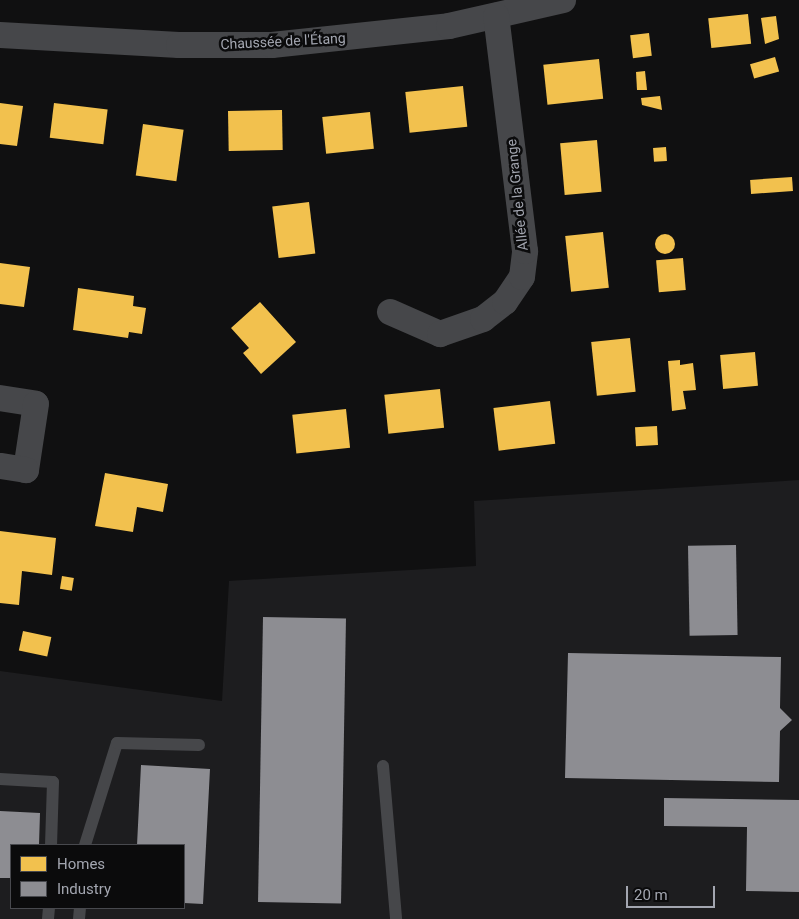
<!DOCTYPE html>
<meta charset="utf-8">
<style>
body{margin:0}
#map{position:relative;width:799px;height:919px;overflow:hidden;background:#101011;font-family:Roboto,sans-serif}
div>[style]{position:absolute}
.built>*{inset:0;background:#1d1d1f}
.homes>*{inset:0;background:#f2c14e;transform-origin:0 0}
.round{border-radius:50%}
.industry>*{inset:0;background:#8d8d92;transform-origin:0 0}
.service>*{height:12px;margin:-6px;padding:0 6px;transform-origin:6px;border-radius:6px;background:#46474a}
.minor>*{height:26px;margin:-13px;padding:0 13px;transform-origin:13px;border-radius:13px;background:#46474a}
span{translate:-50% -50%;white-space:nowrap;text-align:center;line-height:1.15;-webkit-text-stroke:5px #0b0b0c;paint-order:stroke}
.street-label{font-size:14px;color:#a3a6b0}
.legend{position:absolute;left:10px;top:844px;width:175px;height:65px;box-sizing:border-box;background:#0b0b0c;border:1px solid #48494e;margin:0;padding:6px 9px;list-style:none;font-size:15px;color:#a3a6b0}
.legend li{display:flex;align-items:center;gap:10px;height:25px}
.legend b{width:25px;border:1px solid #48494e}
.scale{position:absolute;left:626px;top:886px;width:89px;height:22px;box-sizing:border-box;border:2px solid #a3a6b0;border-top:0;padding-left:6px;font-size:15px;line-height:18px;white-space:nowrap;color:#a3a6b0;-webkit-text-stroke:4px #0b0b0c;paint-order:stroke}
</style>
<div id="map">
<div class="built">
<i style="clip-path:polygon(evenodd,799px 480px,799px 919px,0 919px,0 671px,222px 701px,229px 581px,476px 566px,474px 501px,799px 480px,11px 845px,184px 845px,184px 908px,11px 908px,11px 845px)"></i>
</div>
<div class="homes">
<i style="left:748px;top:14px;width:30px;height:40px;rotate:84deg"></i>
<i style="clip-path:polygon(776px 16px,779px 39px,765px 44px,761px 18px)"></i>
<i style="left:649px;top:33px;width:23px;height:19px;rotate:83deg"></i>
<i style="left:775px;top:57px;width:15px;height:26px;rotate:74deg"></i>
<i style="left:599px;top:59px;width:40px;height:56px;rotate:84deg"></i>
<i style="clip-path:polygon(645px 71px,647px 90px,637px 90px,636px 72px)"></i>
<i style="left:463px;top:86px;width:41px;height:58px;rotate:84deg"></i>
<i style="clip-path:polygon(660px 96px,662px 110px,642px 105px,641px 98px)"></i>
<i style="clip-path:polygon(0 103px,23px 106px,17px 146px,0 144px)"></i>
<i style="left:54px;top:103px;width:54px;height:35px;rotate:7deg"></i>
<i style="left:282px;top:110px;width:40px;height:54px;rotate:89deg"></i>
<i style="left:370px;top:112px;width:37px;height:48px;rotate:84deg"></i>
<i style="left:143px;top:124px;width:41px;height:52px;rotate:8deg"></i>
<i style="left:597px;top:140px;width:52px;height:37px;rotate:85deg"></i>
<i style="left:666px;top:147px;width:14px;height:13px;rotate:86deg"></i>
<i style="left:792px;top:177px;width:14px;height:42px;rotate:86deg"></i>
<i style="left:309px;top:202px;width:52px;height:37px;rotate:83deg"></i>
<i style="left:603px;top:232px;width:56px;height:38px;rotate:84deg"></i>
<i class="round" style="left:655px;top:234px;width:20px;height:20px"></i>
<i style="left:683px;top:258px;width:32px;height:27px;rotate:85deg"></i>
<i style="clip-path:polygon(0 263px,30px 267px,24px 307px,0 304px)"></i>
<i style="clip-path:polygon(78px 288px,134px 296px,133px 306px,146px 308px,142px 334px,129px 332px,128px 338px,73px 330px)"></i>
<i style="clip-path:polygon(260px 302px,296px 342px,261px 374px,243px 353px,249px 348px,231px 328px)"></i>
<i style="left:630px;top:338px;width:54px;height:39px;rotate:84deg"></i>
<i style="left:755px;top:352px;width:34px;height:35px;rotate:85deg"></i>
<i style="clip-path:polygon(680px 360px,680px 365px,693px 363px,696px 390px,683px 391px,686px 409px,672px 411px,668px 361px)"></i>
<i style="left:440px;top:389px;width:39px;height:56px;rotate:84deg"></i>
<i style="left:550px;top:401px;width:43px;height:57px;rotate:83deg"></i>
<i style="left:346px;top:409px;width:39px;height:54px;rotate:84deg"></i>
<i style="left:657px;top:426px;width:19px;height:22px;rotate:87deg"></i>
<i style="clip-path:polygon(105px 473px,168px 484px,163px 512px,137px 507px,133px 532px,95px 526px)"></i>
<i style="clip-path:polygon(0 531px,56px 538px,52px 575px,22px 571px,19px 605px,0 603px)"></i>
<i style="left:62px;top:576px;width:12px;height:13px;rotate:9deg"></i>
<i style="left:23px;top:631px;width:29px;height:20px;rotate:12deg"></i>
</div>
<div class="industry">
<i style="left:736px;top:545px;width:90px;height:48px;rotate:89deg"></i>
<i style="left:263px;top:617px;width:83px;height:285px;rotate:1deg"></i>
<i style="clip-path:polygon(568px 653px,781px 657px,780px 708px,792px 720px,780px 731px,779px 782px,565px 778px)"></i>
<i style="clip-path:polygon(141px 765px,210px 769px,203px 904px,184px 903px,184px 845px,137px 845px)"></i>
<i style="clip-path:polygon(664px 798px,799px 800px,799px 892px,746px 891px,747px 827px,664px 826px)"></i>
<i style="clip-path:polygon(0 811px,40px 813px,39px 845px,11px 845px,11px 878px,0 878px)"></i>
</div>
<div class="service">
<i style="left:383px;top:766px;width:154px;rotate:85.1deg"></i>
<i style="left:0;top:779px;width:53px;rotate:3.2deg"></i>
<i style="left:53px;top:782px;width:63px;rotate:91.8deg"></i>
<i style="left:85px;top:845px;width:107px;rotate:-72.6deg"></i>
<i style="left:117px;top:743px;width:82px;rotate:1.4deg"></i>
<i style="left:48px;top:919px;width:11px;rotate:-85deg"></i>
<i style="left:79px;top:919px;width:11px;rotate:-85deg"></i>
</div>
<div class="minor">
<i style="left:0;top:35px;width:179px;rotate:3.2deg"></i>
<i style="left:179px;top:45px;width:93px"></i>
<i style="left:272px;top:45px;width:178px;rotate:-6.1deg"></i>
<i style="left:449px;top:26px;width:117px;rotate:-12.8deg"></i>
<i style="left:390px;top:312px;width:55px;rotate:23.7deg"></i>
<i style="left:440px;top:334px;width:46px;rotate:-19.2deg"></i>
<i style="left:483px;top:319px;width:28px;rotate:-38deg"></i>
<i style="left:505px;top:302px;width:30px;rotate:-56deg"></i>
<i style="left:522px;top:277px;width:26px;rotate:-83deg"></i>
<i style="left:525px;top:251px;width:237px;rotate:-97deg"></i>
<i style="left:0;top:398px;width:36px;rotate:9deg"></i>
<i style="left:36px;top:404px;width:67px;rotate:98.6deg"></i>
<i style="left:26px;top:470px;width:26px;rotate:-171deg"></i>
</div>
<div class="street-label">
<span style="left:283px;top:41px;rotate:-3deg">Chaussée de l'Étang</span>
<span style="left:517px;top:195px;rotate:-96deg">Allée de la Grange</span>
</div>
<ul class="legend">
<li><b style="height:14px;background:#f2c14e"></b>Homes</li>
<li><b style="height:14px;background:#8d8d92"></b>Industry</li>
</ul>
<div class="scale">20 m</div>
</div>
